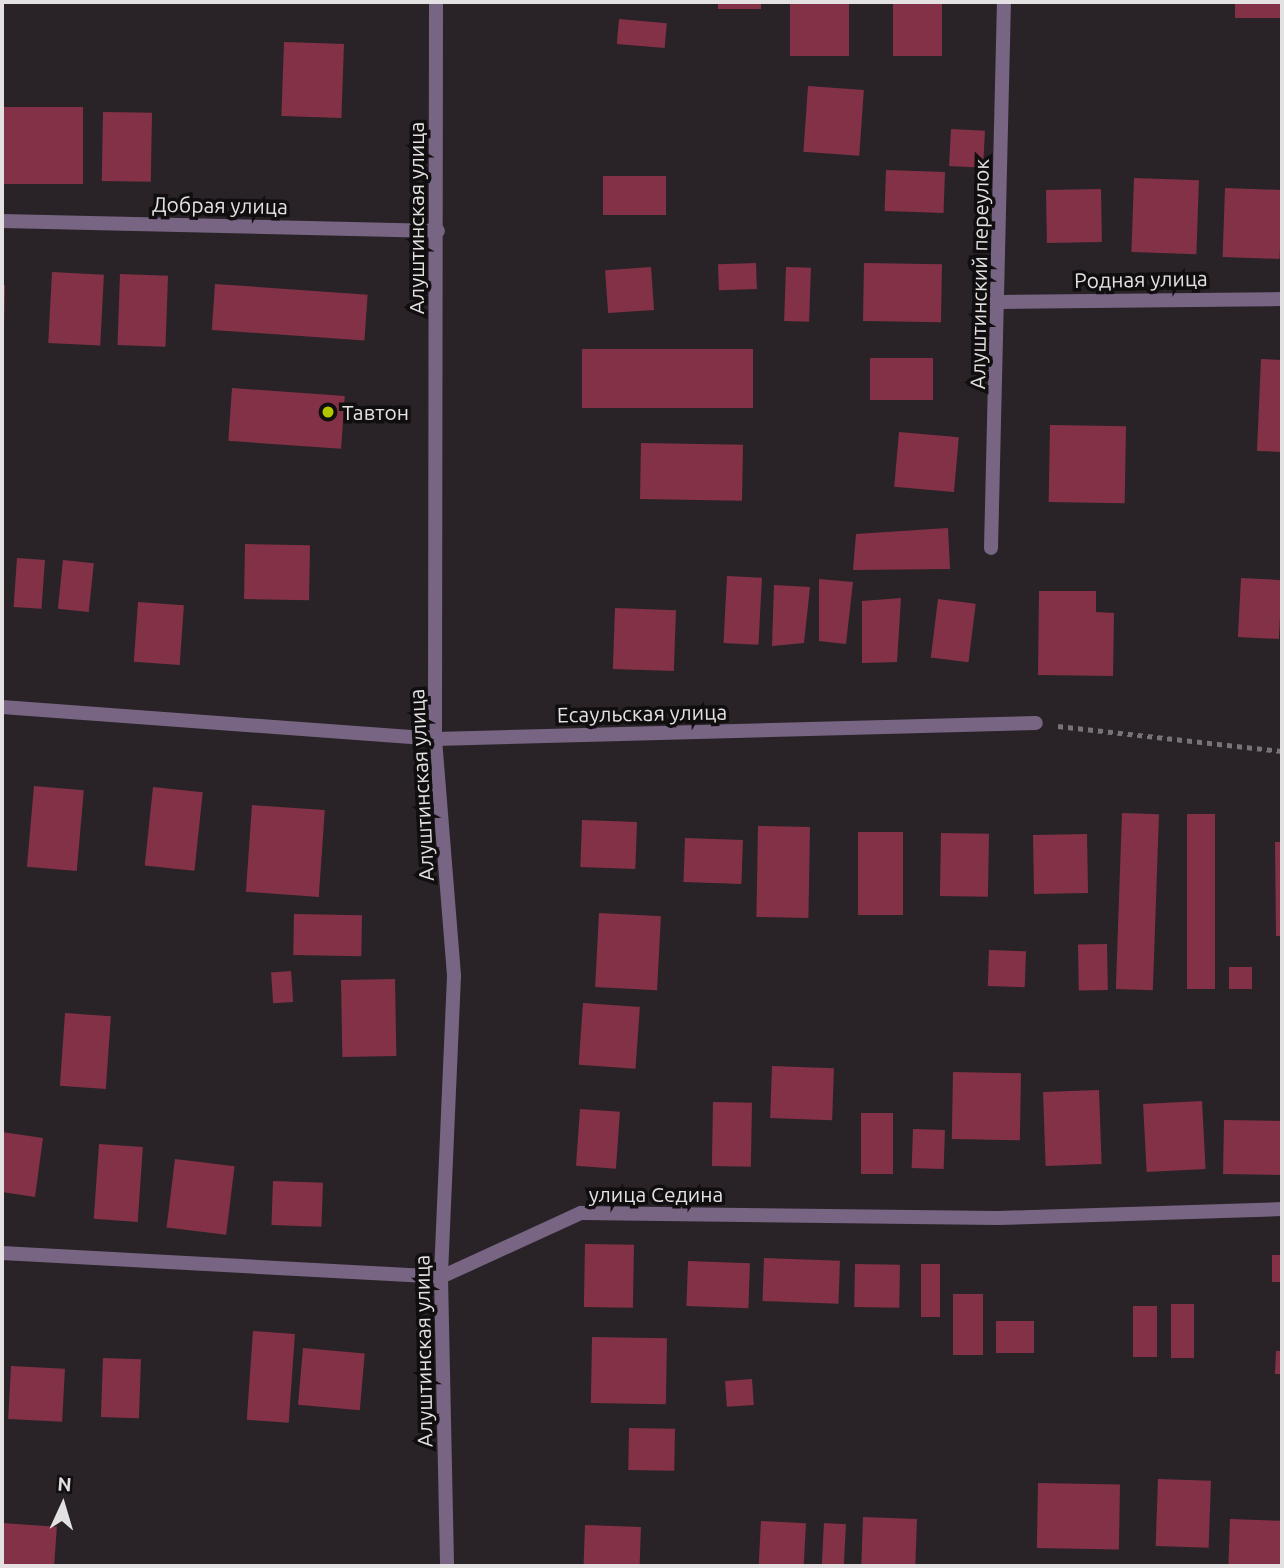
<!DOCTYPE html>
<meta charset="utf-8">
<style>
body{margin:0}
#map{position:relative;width:1284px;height:1568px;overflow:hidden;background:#292327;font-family:Ubuntu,sans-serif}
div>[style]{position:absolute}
.building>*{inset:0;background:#833147;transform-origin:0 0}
.path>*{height:4.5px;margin-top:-2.25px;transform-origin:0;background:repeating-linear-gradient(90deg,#787376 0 5px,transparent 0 10px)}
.minor>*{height:14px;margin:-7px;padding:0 7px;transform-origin:7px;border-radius:7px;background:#776583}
.dots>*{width:19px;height:19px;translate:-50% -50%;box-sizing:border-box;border:4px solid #100e0f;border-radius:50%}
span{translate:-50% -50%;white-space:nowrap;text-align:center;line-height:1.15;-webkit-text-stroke:7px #100e0f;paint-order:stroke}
.street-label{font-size:21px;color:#e4e1e3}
.poi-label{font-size:21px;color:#e4e1e3}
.left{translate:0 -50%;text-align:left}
.frame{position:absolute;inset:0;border:4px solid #e4e1e3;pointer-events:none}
.north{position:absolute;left:28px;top:1470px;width:70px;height:70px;-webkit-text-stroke:5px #100e0f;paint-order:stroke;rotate:4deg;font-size:19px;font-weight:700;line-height:28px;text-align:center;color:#e4e1e3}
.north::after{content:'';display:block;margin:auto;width:24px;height:32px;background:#e4e1e3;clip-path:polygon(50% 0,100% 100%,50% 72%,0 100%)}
</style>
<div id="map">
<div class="building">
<i style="left:718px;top:2px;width:43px;height:7px"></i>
<i style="left:790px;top:2px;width:59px;height:54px"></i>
<i style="left:893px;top:2px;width:49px;height:54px"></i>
<i style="left:1235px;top:2px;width:47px;height:16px"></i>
<i style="left:619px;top:19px;width:48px;height:25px;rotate:5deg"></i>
<i style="left:284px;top:42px;width:60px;height:74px;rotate:2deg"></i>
<i style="left:808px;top:86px;width:56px;height:66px;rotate:4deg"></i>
<i style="left:2px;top:107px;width:81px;height:77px"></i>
<i style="left:103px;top:112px;width:49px;height:69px;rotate:1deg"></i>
<i style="left:951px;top:129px;width:34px;height:37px;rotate:3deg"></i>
<i style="left:886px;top:170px;width:59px;height:41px;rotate:2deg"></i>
<i style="left:666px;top:176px;width:39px;height:63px;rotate:90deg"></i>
<i style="left:1134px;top:178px;width:65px;height:74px;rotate:2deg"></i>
<i style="left:1225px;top:188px;width:57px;height:69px;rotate:2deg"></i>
<i style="left:1101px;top:189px;width:53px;height:55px;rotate:89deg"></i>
<i style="left:756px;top:263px;width:26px;height:38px;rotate:88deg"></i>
<i style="left:864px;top:263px;width:78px;height:58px;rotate:1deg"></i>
<i style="left:651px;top:267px;width:43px;height:46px;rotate:86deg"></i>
<i style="left:786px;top:267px;width:25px;height:54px;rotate:2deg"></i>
<i style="left:52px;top:272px;width:52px;height:71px;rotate:3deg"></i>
<i style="left:120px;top:274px;width:48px;height:71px;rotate:2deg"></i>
<i style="left:215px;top:284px;width:153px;height:46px;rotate:4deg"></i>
<i style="clip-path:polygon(2px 285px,5px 285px,4px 330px,2px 330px)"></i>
<i style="left:582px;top:349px;width:171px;height:59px"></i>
<i style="left:870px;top:358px;width:63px;height:42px"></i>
<i style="clip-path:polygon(1261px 359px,1282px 360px,1282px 452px,1257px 451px)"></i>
<i style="left:232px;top:388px;width:113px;height:53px;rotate:4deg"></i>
<i style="left:1050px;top:425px;width:76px;height:77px;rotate:1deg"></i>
<i style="left:899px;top:432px;width:60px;height:55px;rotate:5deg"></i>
<i style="left:641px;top:443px;width:102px;height:56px;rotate:1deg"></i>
<i style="clip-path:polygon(948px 528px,950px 569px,853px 570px,856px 534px)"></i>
<i style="left:245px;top:544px;width:65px;height:55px;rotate:1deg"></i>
<i style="left:17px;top:558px;width:28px;height:49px;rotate:4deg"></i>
<i style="left:63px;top:560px;width:31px;height:49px;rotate:6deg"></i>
<i style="left:727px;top:576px;width:35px;height:67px;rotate:3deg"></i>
<i style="left:1241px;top:578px;width:41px;height:59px;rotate:3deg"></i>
<i style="clip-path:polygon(819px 579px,853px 582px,846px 644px,819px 641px)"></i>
<i style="clip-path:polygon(774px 585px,810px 587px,804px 643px,772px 646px)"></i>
<i style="clip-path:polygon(1039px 591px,1096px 591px,1096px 612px,1114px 613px,1113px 676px,1038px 675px)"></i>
<i style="clip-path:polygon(901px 598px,897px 662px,862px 663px,862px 601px)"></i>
<i style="left:938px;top:599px;width:38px;height:59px;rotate:7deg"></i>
<i style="left:138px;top:602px;width:46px;height:60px;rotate:4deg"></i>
<i style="left:615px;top:608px;width:61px;height:61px;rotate:2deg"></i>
<i style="left:34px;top:786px;width:50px;height:81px;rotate:5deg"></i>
<i style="left:153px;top:787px;width:50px;height:79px;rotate:6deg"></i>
<i style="left:252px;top:805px;width:73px;height:87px;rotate:4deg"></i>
<i style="left:1122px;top:813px;width:37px;height:176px;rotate:2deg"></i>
<i style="left:1187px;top:814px;width:28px;height:175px"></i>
<i style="left:582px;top:820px;width:55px;height:47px;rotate:2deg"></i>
<i style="left:758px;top:826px;width:52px;height:91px;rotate:1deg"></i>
<i style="left:858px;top:832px;width:45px;height:83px"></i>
<i style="left:941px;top:833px;width:48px;height:63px;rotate:1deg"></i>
<i style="left:1087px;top:834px;width:59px;height:54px;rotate:89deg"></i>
<i style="left:685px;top:838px;width:58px;height:44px;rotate:2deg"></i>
<i style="clip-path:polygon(1275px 842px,1282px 842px,1282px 936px,1276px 936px)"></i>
<i style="left:599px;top:913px;width:62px;height:74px;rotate:3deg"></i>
<i style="left:294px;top:914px;width:68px;height:41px;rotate:1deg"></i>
<i style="left:1107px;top:944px;width:46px;height:29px;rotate:89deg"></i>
<i style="left:989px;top:950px;width:37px;height:36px;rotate:2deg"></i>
<i style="left:1229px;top:967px;width:23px;height:22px"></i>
<i style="left:291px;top:971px;width:31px;height:20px;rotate:86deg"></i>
<i style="left:395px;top:979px;width:77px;height:54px;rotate:89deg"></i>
<i style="left:583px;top:1003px;width:57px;height:62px;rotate:4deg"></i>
<i style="left:65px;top:1013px;width:46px;height:73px;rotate:4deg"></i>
<i style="left:772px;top:1066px;width:62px;height:52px;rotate:2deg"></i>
<i style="left:953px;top:1072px;width:68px;height:67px;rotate:1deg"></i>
<i style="left:1099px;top:1090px;width:74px;height:56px;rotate:88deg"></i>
<i style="left:1202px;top:1101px;width:68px;height:59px;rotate:87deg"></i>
<i style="left:713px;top:1102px;width:39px;height:64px;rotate:1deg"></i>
<i style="left:580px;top:1109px;width:40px;height:57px;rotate:4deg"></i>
<i style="left:893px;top:1113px;width:61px;height:32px;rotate:90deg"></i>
<i style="left:1224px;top:1120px;width:58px;height:54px;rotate:1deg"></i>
<i style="left:913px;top:1129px;width:32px;height:39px;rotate:2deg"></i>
<i style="clip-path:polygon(2px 1132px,43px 1138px,35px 1197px,2px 1192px)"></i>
<i style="left:99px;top:1144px;width:44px;height:75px;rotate:4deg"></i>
<i style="left:175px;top:1159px;width:60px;height:69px;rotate:7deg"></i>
<i style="left:273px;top:1181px;width:50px;height:44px;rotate:2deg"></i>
<i style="left:585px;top:1244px;width:49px;height:63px;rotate:1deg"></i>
<i style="left:1272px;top:1255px;width:10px;height:27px"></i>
<i style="left:764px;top:1258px;width:76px;height:43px;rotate:2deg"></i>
<i style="left:688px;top:1261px;width:62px;height:45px;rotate:2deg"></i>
<i style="left:855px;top:1264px;width:45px;height:43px;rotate:1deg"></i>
<i style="left:921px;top:1264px;width:19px;height:53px"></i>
<i style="left:953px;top:1294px;width:30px;height:61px"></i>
<i style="left:1171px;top:1304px;width:23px;height:54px"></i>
<i style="left:1133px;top:1306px;width:24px;height:51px"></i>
<i style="left:996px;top:1321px;width:38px;height:32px"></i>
<i style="left:253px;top:1331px;width:42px;height:89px;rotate:4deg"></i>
<i style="left:592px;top:1337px;width:75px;height:66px;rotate:1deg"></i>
<i style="left:303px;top:1348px;width:62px;height:57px;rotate:5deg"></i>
<i style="clip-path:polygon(1276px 1351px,1282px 1351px,1282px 1374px,1275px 1374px)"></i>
<i style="left:103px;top:1358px;width:38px;height:59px;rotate:2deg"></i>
<i style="left:11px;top:1366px;width:54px;height:53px;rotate:3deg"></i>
<i style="left:752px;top:1379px;width:26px;height:27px;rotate:86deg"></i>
<i style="left:629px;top:1428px;width:46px;height:42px;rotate:1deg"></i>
<i style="left:1158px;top:1479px;width:53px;height:67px;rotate:2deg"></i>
<i style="left:1038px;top:1483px;width:82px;height:65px;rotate:1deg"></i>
<i style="left:863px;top:1517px;width:54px;height:49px;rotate:2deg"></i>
<i style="left:1230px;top:1519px;width:52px;height:47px;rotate:2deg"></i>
<i style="left:761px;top:1521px;width:45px;height:45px;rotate:3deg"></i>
<i style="left:2px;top:1523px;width:55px;height:43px;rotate:4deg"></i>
<i style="left:824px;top:1523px;width:22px;height:43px;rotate:3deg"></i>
<i style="left:585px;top:1525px;width:56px;height:41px;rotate:2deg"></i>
</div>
<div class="path">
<i style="left:1058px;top:726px;width:225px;rotate:6.4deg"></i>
</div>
<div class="minor">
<i style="left:436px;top:2px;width:737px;rotate:90.08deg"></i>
<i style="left:435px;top:739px;width:238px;rotate:85.4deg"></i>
<i style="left:454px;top:976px;width:301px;rotate:92.5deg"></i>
<i style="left:441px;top:1277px;width:289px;rotate:88.8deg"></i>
<i style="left:2px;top:221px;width:436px;rotate:1.3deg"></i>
<i style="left:1001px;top:302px;width:281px;rotate:-0.6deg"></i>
<i style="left:991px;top:548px;width:546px;rotate:-88.64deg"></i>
<i style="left:2px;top:707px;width:434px;rotate:4.2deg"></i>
<i style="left:435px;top:739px;width:601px;rotate:-1.52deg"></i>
<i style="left:2px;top:1253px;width:440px;rotate:3.1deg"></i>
<i style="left:441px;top:1277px;width:154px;rotate:-24.6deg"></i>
<i style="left:581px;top:1213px;width:417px;rotate:0.7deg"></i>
<i style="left:998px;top:1218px;width:284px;rotate:-1.8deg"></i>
</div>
<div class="dots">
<i style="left:328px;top:412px;background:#b1c500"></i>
</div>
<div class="street-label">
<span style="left:220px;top:205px;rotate:1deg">Добрая улица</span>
<span style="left:416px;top:218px;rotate:-90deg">Алуштинская улица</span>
<span style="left:979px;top:274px;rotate:-89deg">Алуштинский переулок</span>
<span style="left:1141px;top:279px;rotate:-1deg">Родная улица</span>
<span style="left:642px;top:713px;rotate:-1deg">Есаульская улица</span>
<span style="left:421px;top:785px;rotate:-93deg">Алуштинская улица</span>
<span style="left:656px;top:1194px">улица Седина</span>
<span style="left:423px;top:1351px;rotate:-91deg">Алуштинская улица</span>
</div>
<div class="poi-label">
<span class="left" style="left:342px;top:412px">Тавтон</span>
</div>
<div class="frame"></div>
<div class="north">N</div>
</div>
